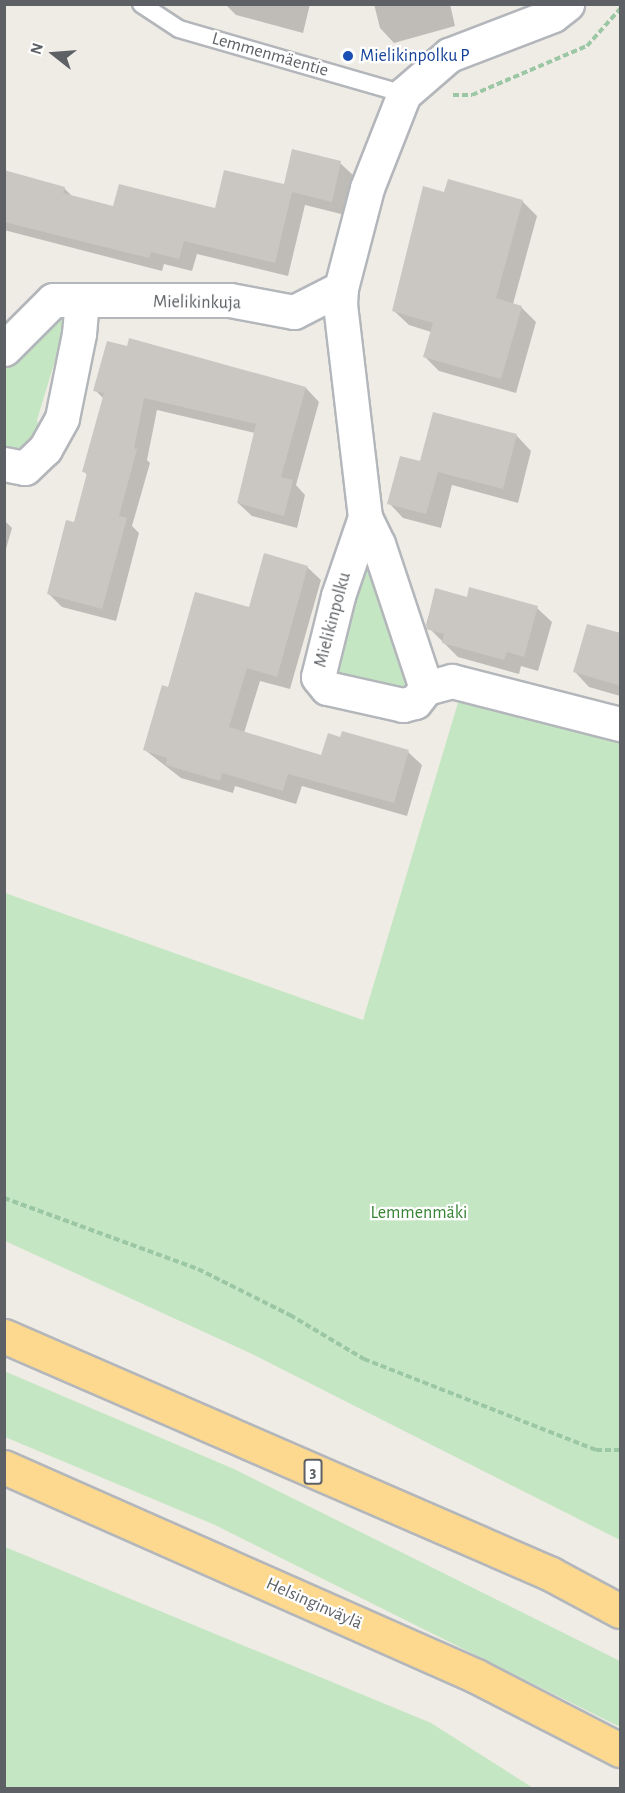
<!DOCTYPE html>
<meta charset="utf-8">
<style>
body{margin:0}
#map{position:relative;width:625px;height:1793px;overflow:hidden;background:#efece5;font-family:"Alegreya Sans",sans-serif}
div>[style]{position:absolute}
.green>*{inset:0;background:#c4e6c2}
.shadow>*{inset:0;background:#0003}
.building>*{inset:0;background:#cac7c2}
.path>*{height:4px;margin-top:-2px;transform-origin:0;background:repeating-linear-gradient(90deg,#9bc7a5 0 6px,transparent 0 9px)}
.roads{filter:drop-shadow(2px 0 #b3b6ba) drop-shadow(-2px 0 #b3b6ba) drop-shadow(0 2px #b3b6ba) drop-shadow(0 -2px #b3b6ba)}
.service>*{height:16px;margin:-8px;padding:0 8px;transform-origin:8px;border-radius:8px;background:#fff}
.minor>*{height:33px;margin:-16.5px;padding:0 16.5px;transform-origin:16.5px;border-radius:16.5px;background:#fff}
.motorway>*{height:33px;margin:-16.5px;padding:0 16.5px;transform-origin:16.5px;border-radius:16.5px;background:#fcd98f}
.dots>*{width:16px;height:16px;translate:-50% -50%;box-sizing:border-box;border:3px solid #fff;border-radius:50%}
span{translate:-50% -50%;white-space:nowrap;text-align:center;line-height:1.15;-webkit-text-stroke:4.5px #fff;paint-order:stroke}
.shield-label span{padding:2px 4px;background:#fff;border:2px solid;border-radius:4px;-webkit-text-stroke-width:0}
.shield-label{font-size:16px;color:#5d6165;font-weight:700}
.street-label{font-size:18px;color:#5d6165}
.transit-label{font-size:18px;color:#164399}
.left{translate:0 -50%;text-align:left}
.park-label{font-size:18px;color:#378435}
.frame{position:absolute;inset:0;border:6px solid #5d6165;pointer-events:none}
.north{position:absolute;left:24px;top:24px;width:60px;height:60px;-webkit-text-stroke:4px #fff;paint-order:stroke;rotate:287deg;font-size:16px;font-weight:700;line-height:24px;text-align:center;color:#5d6165}
.north::after{content:'';display:block;margin:auto;width:21px;height:27px;background:#5d6165;clip-path:polygon(50% 0,100% 100%,50% 72%,0 100%)}
</style>
<div id="map">
<div class="green">
<i style="clip-path:polygon(53px 315px,64px 320px,70px 332px,57px 354px,37px 420px,41px 437px,32px 450px,5px 455px,4px 366px)"></i>
<i style="clip-path:polygon(365px 554px,408px 677px,407px 692px,347px 683px,335px 668px)"></i>
<i style="clip-path:polygon(460px 696px,620px 743px,620px 1540px,250px 1353px,5px 1241px,5px 893px,363px 1020px)"></i>
<i style="clip-path:polygon(4px 1371px,234px 1469px,620px 1661px,620px 1727px,215px 1525px,5px 1437px)"></i>
<i style="clip-path:polygon(5px 1547px,431px 1723px,533px 1788px,5px 1788px)"></i>
</div>
<div class="shadow">
<i style="clip-path:polygon(225px 4px,310px 4px,303px 33px,236px 15px)"></i>
<i style="clip-path:polygon(374px 4px,450px 4px,455px 26px,394px 43px,380px 28px)"></i>
<i style="clip-path:polygon(340px 163px,354px 176px,345px 215px,305px 205px,288px 276px,197px 254px,192px 271px,164px 264px,162px 271px,4px 230px,4px 172px,64px 188px,73px 197px,114px 208px,216px 210px)"></i>
<i style="clip-path:polygon(446px 194px,522px 201px,537px 216px,513px 304px,521px 307px,536px 322px,516px 393px,439px 371px,424px 356px,431px 332px,409px 325px,394px 311px)"></i>
<i style="clip-path:polygon(306px 388px,319px 402px,296px 485px,305px 495px,297px 528px,252px 516px,238px 503px,255px 433px,157px 410px,147px 460px,150px 463px,132px 526px,139px 533px,116px 621px,62px 607px,48px 593px,75px 524px,88px 476px,84px 471px,104px 399px,95px 390px)"></i>
<i style="clip-path:polygon(434px 414px,517px 436px,531px 451px,518px 503px,452px 485px,441px 528px,403px 518px,389px 503px,421px 463px)"></i>
<i style="clip-path:polygon(4px 520px,12px 528px,4px 556px)"></i>
<i style="clip-path:polygon(307px 567px,321px 580px,290px 689px,260px 681px,244px 733px,322px 757px,408px 752px,422px 765px,407px 816px,302px 786px,296px 804px,235px 786px,233px 793px,181px 778px,145px 750px,169px 689px,250px 609px)"></i>
<i style="clip-path:polygon(436px 589px,468px 598px,537px 608px,552px 622px,538px 671px,521px 666px,519px 674px,458px 657px,426px 625px)"></i>
<i style="clip-path:polygon(620px 635px,620px 696px,589px 687px,575px 672px)"></i>
</div>
<div class="building">
<i style="clip-path:polygon(292px 149px,341px 161px,332px 202px,292px 192px,275px 263px,184px 241px,179px 259px,151px 252px,149px 258px,4px 222px,4px 170px,65px 187px,63px 193px,113px 206px,119px 184px,215px 208px,224px 170px,284px 184px)"></i>
<i style="clip-path:polygon(448px 179px,523px 200px,496px 298px,522px 306px,501px 379px,423px 357px,433px 323px,392px 311px,423px 186px,444px 192px)"></i>
<i style="clip-path:polygon(129px 338px,306px 387px,281px 477px,293px 480px,284px 516px,237px 503px,256px 424px,144px 398px,134px 448px,137px 449px,119px 516px,127px 518px,102px 609px,47px 594px,66px 520px,74px 522px,87px 473px,82px 472px,104px 393px,93px 391px,107px 341px,127px 346px)"></i>
<i style="clip-path:polygon(433px 412px,517px 434px,503px 489px,438px 472px,426px 514px,387px 504px,400px 456px,420px 461px)"></i>
<i style="clip-path:polygon(264px 553px,308px 566px,277px 677px,247px 668px,229px 727px,321px 755px,328px 733px,340px 737px,342px 731px,409px 750px,394px 803px,288px 774px,283px 791px,222px 773px,220px 781px,166px 765px,167px 758px,143px 750px,162px 685px,168px 687px,195px 592px,249px 607px)"></i>
<i style="clip-path:polygon(469px 587px,538px 606px,524px 657px,507px 652px,504px 660px,442px 643px,444px 634px,426px 629px,435px 588px,467px 597px)"></i>
<i style="clip-path:polygon(587px 624px,621px 633px,621px 686px,573px 672px)"></i>
</div>
<div class="path">
<i style="left:453px;top:95px;width:19px"></i>
<i style="left:472px;top:95px;width:125px;rotate:-23.1deg"></i>
<i style="left:587px;top:46px;width:50px;rotate:-48.3deg"></i>
<i style="left:4px;top:1198px;width:207px;rotate:20.1deg"></i>
<i style="left:198px;top:1269px;width:103px;rotate:26.6deg"></i>
<i style="left:290px;top:1315px;width:86px;rotate:30.7deg"></i>
<i style="left:364px;top:1359px;width:249px;rotate:21.4deg"></i>
<i style="left:596px;top:1450px;width:24px"></i>
</div>
<div class="roads">
<div class="service">
<i style="left:141px;top:4px;width:45px;rotate:33.3deg"></i>
<i style="left:179px;top:29px;width:234px;rotate:16.1deg"></i>
</div>
<div class="minor">
<i style="left:4px;top:349px;width:69px;rotate:-45deg"></i>
<i style="left:53px;top:300px;width:177px"></i>
<i style="left:230px;top:300px;width:65px;rotate:10.6deg"></i>
<i style="left:294px;top:312px;width:53px;rotate:-27.1deg"></i>
<i style="left:4px;top:464px;width:21px;rotate:11deg"></i>
<i style="left:25px;top:468px;width:28px;rotate:-44deg"></i>
<i style="left:45px;top:449px;width:35px;rotate:-61deg"></i>
<i style="left:62px;top:418px;width:86px;rotate:-78.6deg"></i>
<i style="left:79px;top:334px;width:34px;rotate:-85deg"></i>
<i style="left:365px;top:517px;width:83px;rotate:108.9deg"></i>
<i style="left:338px;top:596px;width:83px;rotate:103.9deg"></i>
<i style="left:318px;top:677px;width:14px;rotate:51deg"></i>
<i style="left:327px;top:688px;width:78px;rotate:12.6deg"></i>
<i style="left:403px;top:705px;width:12px;rotate:-14deg"></i>
<i style="left:415px;top:702px;width:18px;rotate:-52deg"></i>
<i style="left:426px;top:688px;width:152px;rotate:-108.4deg"></i>
<i style="left:378px;top:544px;width:30px;rotate:-116deg"></i>
<i style="left:365px;top:517px;width:213px;rotate:-96.7deg"></i>
<i style="left:340px;top:305px;width:17px;rotate:-87deg"></i>
<i style="left:341px;top:288px;width:103px;rotate:-75.4deg"></i>
<i style="left:367px;top:188px;width:101px;rotate:-68.5deg"></i>
<i style="left:404px;top:94px;width:60px;rotate:-40.9deg"></i>
<i style="left:449px;top:55px;width:111px;rotate:-21deg"></i>
<i style="left:553px;top:15px;width:18px;rotate:-38deg"></i>
<i style="left:426px;top:688px;width:27px;rotate:-15deg"></i>
<i style="left:452px;top:681px;width:173px;rotate:14.4deg"></i>
</div>
<div class="motorway">
<i style="left:4px;top:1336px;width:597px;rotate:23.51deg"></i>
<i style="left:551px;top:1574px;width:78px;rotate:28.2deg"></i>
<i style="left:4px;top:1467px;width:516px;rotate:23.88deg"></i>
<i style="left:476px;top:1676px;width:162px;rotate:27.2deg"></i>
</div>
</div>
<div class="dots">
<i style="left:348px;top:56px;background:#1a4fb4"></i>
</div>
<div class="shield-label">
<span style="left:313px;top:1472px">3</span>
</div>
<div class="street-label">
<span style="left:270px;top:55px;rotate:16deg">Lemmenmäentie</span>
<span style="left:197px;top:303px;rotate:1deg">Mielikinkuja</span>
<span style="left:333px;top:620px;rotate:-75deg">Mielikinpolku</span>
<span style="left:314px;top:1604px;rotate:24deg">Helsinginväylä</span>
</div>
<div class="transit-label">
<span class="left" style="left:360px;top:56px">Mielikinpolku P</span>
</div>
<div class="park-label">
<span style="left:419px;top:1213px">Lemmenmäki</span>
</div>
<div class="frame"></div>
<div class="north">N</div>
</div>
